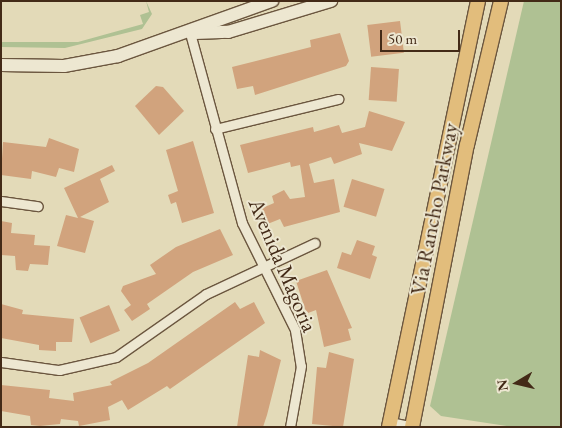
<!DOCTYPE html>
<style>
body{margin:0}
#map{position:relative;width:562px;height:428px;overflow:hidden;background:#e3dab8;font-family:"EB Garamond",serif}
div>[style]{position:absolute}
.green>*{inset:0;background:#afc193}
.building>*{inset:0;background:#d1a37d;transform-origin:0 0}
.roads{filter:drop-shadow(1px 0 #6b563f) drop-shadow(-1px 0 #6b563f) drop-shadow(0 1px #6b563f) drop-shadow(0 -1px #6b563f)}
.minor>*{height:9px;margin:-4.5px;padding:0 4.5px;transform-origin:4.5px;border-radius:4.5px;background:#ede7d1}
.secondary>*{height:12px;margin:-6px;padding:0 6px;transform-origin:6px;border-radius:6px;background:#ede7d1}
.primary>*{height:14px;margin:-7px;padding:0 7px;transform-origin:7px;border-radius:7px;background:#e2bd7c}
span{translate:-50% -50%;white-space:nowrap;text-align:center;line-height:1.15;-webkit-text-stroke:4px #ede7d1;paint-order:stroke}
.street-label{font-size:22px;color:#432a17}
.frame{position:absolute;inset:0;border:2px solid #432a17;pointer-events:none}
.north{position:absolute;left:492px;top:358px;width:50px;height:50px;-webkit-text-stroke:4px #ede7d1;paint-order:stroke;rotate:261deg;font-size:14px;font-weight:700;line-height:20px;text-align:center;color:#432a17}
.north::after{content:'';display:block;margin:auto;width:18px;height:22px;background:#432a17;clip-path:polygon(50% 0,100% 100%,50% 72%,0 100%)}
.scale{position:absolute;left:380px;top:30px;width:80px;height:22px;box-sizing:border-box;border:2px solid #432a17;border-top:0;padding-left:6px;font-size:15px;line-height:18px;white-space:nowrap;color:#432a17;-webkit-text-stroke:4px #ede7d1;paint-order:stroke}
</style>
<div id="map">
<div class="green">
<i style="clip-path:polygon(146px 1px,152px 14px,142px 29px,65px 48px,1px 47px,1px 42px,78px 42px,143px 24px,140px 15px,149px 12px)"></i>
<i style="clip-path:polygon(524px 1px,561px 1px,561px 427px,513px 427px,441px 416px,430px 406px)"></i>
</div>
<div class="building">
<i style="left:400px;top:21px;width:32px;height:33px;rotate:83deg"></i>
<i style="clip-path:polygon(340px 33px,349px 61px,346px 66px,255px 95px,253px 86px,237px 89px,232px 67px,311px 47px,310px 40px)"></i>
<i style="left:371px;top:67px;width:28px;height:33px;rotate:4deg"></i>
<i style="clip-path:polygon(156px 86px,163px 87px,184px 111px,159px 135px,135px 106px)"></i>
<i style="clip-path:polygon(369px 111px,405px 122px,392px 151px,359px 143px,362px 154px,334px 164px,331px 157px,309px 164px,314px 183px,334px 179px,340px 212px,284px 227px,280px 219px,265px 225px,258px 210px,274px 203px,272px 196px,284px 190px,290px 199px,305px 197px,300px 165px,291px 167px,290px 162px,248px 173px,240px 145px,313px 127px,314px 132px,339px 125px,342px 133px,365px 127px)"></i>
<i style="clip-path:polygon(49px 138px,79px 149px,74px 172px,59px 168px,56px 177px,32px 171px,31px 179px,1px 175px,3px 142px,46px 147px)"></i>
<i style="clip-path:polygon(193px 141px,214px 213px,182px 223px,176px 202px,171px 204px,168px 195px,178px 191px,166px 150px)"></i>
<i style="clip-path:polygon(112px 165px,115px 171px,100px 179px,109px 202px,80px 217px,94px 221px,85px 253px,57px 246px,66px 215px,78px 218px,64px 188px)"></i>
<i style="left:352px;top:179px;width:34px;height:29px;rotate:17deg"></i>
<i style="clip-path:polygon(1px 221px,12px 223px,11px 233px,35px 235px,34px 245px,50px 246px,48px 265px,30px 264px,28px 271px,16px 270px,15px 256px,1px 255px)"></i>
<i style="clip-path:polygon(220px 229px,233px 255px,193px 272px,147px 304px,150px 309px,132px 321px,124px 310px,131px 305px,121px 291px,123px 286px,156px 274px,150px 265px,176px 247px)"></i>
<i style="clip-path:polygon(357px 240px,375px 246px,372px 255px,377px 257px,370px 279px,337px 268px,342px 252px,351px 255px)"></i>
<i style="clip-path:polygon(327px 270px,352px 328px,348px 329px,351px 340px,324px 347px,316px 310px,308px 313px,305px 309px,296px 281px)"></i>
<i style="clip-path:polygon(235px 302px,240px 309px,254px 302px,265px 323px,170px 389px,167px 386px,128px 410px,122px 400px,108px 407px,110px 420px,79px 426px,78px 421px,61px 419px,60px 424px,40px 426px,31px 425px,30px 416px,1px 411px,1px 385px,50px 390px,49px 398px,74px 401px,73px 393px,112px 385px,110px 382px,148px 363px)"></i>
<i style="clip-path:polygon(1px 304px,23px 310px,22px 314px,74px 319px,72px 342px,56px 342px,56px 351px,39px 350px,39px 345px,1px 338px)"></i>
<i style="left:109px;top:305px;width:28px;height:32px;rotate:67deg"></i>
<i style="clip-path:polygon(260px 350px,281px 360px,267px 415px,263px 427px,237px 427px,248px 355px,259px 357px)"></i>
<i style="clip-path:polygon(329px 352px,354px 359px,343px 427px,312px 424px,317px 367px,326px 368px)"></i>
</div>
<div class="roads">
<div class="minor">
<i style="left:190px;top:33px;width:197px;rotate:74.7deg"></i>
<i style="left:242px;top:223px;width:119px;rotate:63.6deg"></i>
<i style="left:295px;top:330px;width:36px;rotate:81deg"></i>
<i style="left:301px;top:366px;width:62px;rotate:100.2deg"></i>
<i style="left:215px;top:129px;width:127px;rotate:-13.7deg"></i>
<i style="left:1px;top:201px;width:37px;rotate:8deg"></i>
<i style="left:1px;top:362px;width:59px;rotate:7.9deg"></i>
<i style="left:59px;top:370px;width:58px;rotate:-12.8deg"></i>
<i style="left:116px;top:357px;width:110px;rotate:-35deg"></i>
<i style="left:206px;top:294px;width:120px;rotate:-25.1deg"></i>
<i style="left:390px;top:422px;width:24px;rotate:12deg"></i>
</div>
<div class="secondary">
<i style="left:195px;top:33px;width:33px;rotate:-2deg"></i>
<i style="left:228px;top:32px;width:108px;rotate:-16.8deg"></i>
<i style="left:1px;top:65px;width:63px;rotate:0.9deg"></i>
<i style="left:64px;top:66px;width:55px;rotate:-10.5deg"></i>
<i style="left:118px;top:56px;width:164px;rotate:-19.7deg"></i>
</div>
<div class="primary">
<i style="left:389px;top:427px;width:435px;rotate:-78.2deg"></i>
<i style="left:412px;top:427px;width:287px;rotate:-79deg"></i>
<i style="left:467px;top:145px;width:148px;rotate:-76.7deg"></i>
</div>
</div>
<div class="street-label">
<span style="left:434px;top:209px;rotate:-79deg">Via Rancho Parkway</span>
<span style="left:283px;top:265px;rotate:67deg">Avenida Magoria</span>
</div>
<div class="frame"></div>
<div class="north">N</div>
<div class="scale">50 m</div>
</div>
